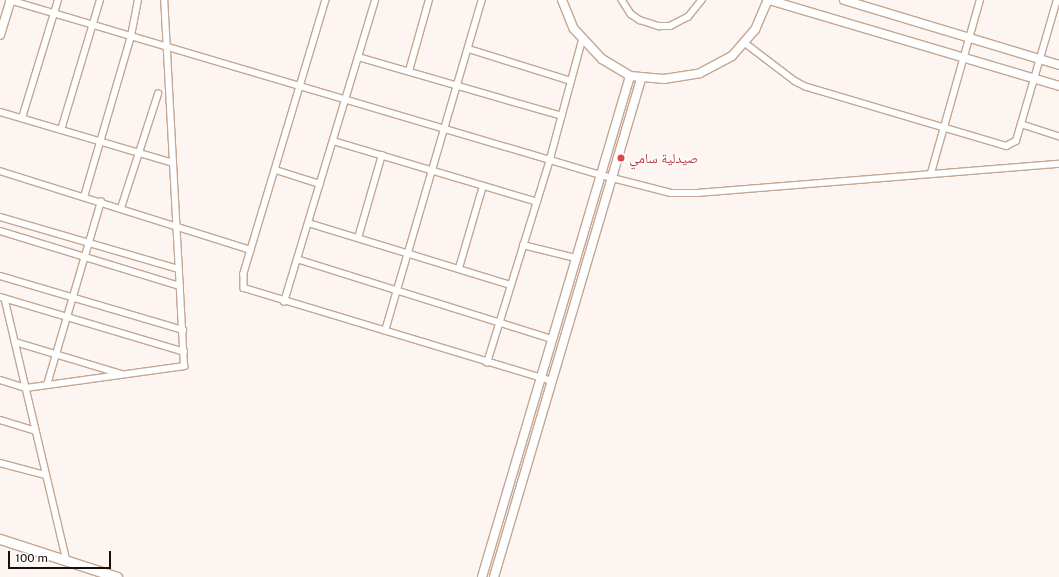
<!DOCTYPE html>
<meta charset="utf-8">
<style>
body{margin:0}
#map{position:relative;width:1059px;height:577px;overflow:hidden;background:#fcf5f1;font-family:"Public Sans","Noto Naskh Arabic",sans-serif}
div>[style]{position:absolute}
.roads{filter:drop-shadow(1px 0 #c5a691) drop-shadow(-1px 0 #c5a691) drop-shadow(0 1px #c5a691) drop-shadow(0 -1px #c5a691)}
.street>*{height:5.5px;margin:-2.75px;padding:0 2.75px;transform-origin:2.75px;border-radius:2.75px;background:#fff}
.secondary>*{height:8px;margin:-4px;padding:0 4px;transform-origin:4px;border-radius:4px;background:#fff}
.primary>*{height:9px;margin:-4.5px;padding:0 4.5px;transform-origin:4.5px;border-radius:4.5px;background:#fff}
.dots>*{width:11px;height:11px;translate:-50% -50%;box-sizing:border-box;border:2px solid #fff;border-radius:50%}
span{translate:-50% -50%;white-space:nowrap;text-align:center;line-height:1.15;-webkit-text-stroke:3.5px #fff;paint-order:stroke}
.health-label{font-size:14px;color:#be3a42}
.left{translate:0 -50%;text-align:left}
.scale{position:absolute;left:8px;top:551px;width:103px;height:18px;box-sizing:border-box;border:2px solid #1a0f08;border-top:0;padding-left:5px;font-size:12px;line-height:14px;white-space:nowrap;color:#1a0f08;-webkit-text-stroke:3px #fff;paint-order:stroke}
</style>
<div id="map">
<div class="roads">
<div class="street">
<i style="left:9px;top:0;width:617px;rotate:16.47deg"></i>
<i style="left:601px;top:175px;width:72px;rotate:14.4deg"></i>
<i style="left:671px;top:193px;width:26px"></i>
<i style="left:697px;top:193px;width:363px;rotate:-4.6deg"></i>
<i style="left:326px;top:0;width:286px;rotate:106.7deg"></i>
<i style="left:244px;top:274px;width:14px;rotate:90deg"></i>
<i style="left:244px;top:288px;width:322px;rotate:16.8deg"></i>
<i style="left:622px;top:0;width:17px;rotate:57deg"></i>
<i style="left:631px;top:14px;width:11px;rotate:34deg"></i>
<i style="left:640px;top:20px;width:20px;rotate:18deg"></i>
<i style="left:659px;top:26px;width:11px"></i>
<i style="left:670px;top:26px;width:20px;rotate:-27deg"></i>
<i style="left:688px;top:17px;width:22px;rotate:-51deg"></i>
<i style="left:745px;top:43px;width:63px;rotate:37.2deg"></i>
<i style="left:795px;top:81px;width:13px;rotate:27deg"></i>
<i style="left:807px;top:87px;width:208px;rotate:16.5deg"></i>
<i style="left:1006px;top:146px;width:11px;rotate:-27deg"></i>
<i style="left:1016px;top:141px;width:147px;rotate:-73.8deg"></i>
<i style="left:469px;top:49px;width:107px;rotate:17.4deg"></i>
<i style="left:358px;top:57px;width:212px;rotate:16.1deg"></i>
<i style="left:409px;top:71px;width:74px;rotate:-74.3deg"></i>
<i style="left:0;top:112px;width:180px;rotate:16.4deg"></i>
<i style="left:22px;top:118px;width:123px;rotate:-73deg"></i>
<i style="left:1021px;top:124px;width:40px;rotate:18deg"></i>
<i style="left:61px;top:130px;width:136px;rotate:-73.3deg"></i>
<i style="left:333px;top:141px;width:213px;rotate:16.6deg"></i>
<i style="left:276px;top:170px;width:46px;rotate:17.7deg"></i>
<i style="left:0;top:171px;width:263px;rotate:17.5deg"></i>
<i style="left:931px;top:173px;width:180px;rotate:-74.2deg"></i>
<i style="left:84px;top:197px;width:168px;rotate:-73.7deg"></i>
<i style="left:131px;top:36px;width:37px;rotate:-79deg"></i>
<i style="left:121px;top:208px;width:120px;rotate:-72deg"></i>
<i style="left:0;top:217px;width:186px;rotate:16.2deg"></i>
<i style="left:308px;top:223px;width:212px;rotate:17deg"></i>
<i style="left:0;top:231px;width:188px;rotate:17deg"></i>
<i style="left:358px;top:238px;width:86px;rotate:-73.9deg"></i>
<i style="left:523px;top:245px;width:55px;rotate:13.8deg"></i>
<i style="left:297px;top:259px;width:268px;rotate:17.4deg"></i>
<i style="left:459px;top:268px;width:85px;rotate:-73.7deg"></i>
<i style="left:0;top:276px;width:191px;rotate:16.4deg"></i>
<i style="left:0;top:297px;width:192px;rotate:16.6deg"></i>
<i style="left:5px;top:299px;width:269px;rotate:76.7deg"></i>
<i style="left:284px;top:302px;width:315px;rotate:-73.2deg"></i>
<i style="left:385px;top:331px;width:345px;rotate:-73.7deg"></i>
<i style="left:15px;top:342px;width:112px;rotate:16.7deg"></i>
<i style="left:487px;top:363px;width:214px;rotate:-72.8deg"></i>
<i style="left:550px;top:159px;width:123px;rotate:-74.9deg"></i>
<i style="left:0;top:380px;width:27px;rotate:17deg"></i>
<i style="left:26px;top:388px;width:160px;rotate:-7.9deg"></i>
<i style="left:184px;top:366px;width:367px;rotate:-93.1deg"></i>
<i style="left:47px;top:385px;width:191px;rotate:-73.6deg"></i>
<i style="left:0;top:420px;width:37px;rotate:17deg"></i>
<i style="left:0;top:463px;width:47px;rotate:14.9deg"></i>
</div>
<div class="secondary">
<i style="left:562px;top:0;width:31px;rotate:68deg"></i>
<i style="left:574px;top:29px;width:41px;rotate:47deg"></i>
<i style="left:602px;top:59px;width:33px;rotate:31deg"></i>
<i style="left:630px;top:76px;width:34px;rotate:5deg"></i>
<i style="left:664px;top:79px;width:36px;rotate:-9deg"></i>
<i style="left:700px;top:73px;width:36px;rotate:-28deg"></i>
<i style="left:732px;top:56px;width:35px;rotate:-49deg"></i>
<i style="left:755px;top:30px;width:33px;rotate:-67deg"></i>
<i style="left:769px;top:0;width:302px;rotate:16.5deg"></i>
<i style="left:844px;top:0;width:225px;rotate:16.8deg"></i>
<i style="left:0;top:35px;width:37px;rotate:-73deg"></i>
<i style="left:482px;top:577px;width:522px;rotate:-73.54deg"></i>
<i style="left:494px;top:577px;width:519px;rotate:-73.55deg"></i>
</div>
<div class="primary">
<i style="left:0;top:539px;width:123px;rotate:18deg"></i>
</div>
</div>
<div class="dots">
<i style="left:621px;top:158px;background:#e0444e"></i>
</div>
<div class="health-label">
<span class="left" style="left:629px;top:158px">صيدلية سامي</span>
</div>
<div class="scale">100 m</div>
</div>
